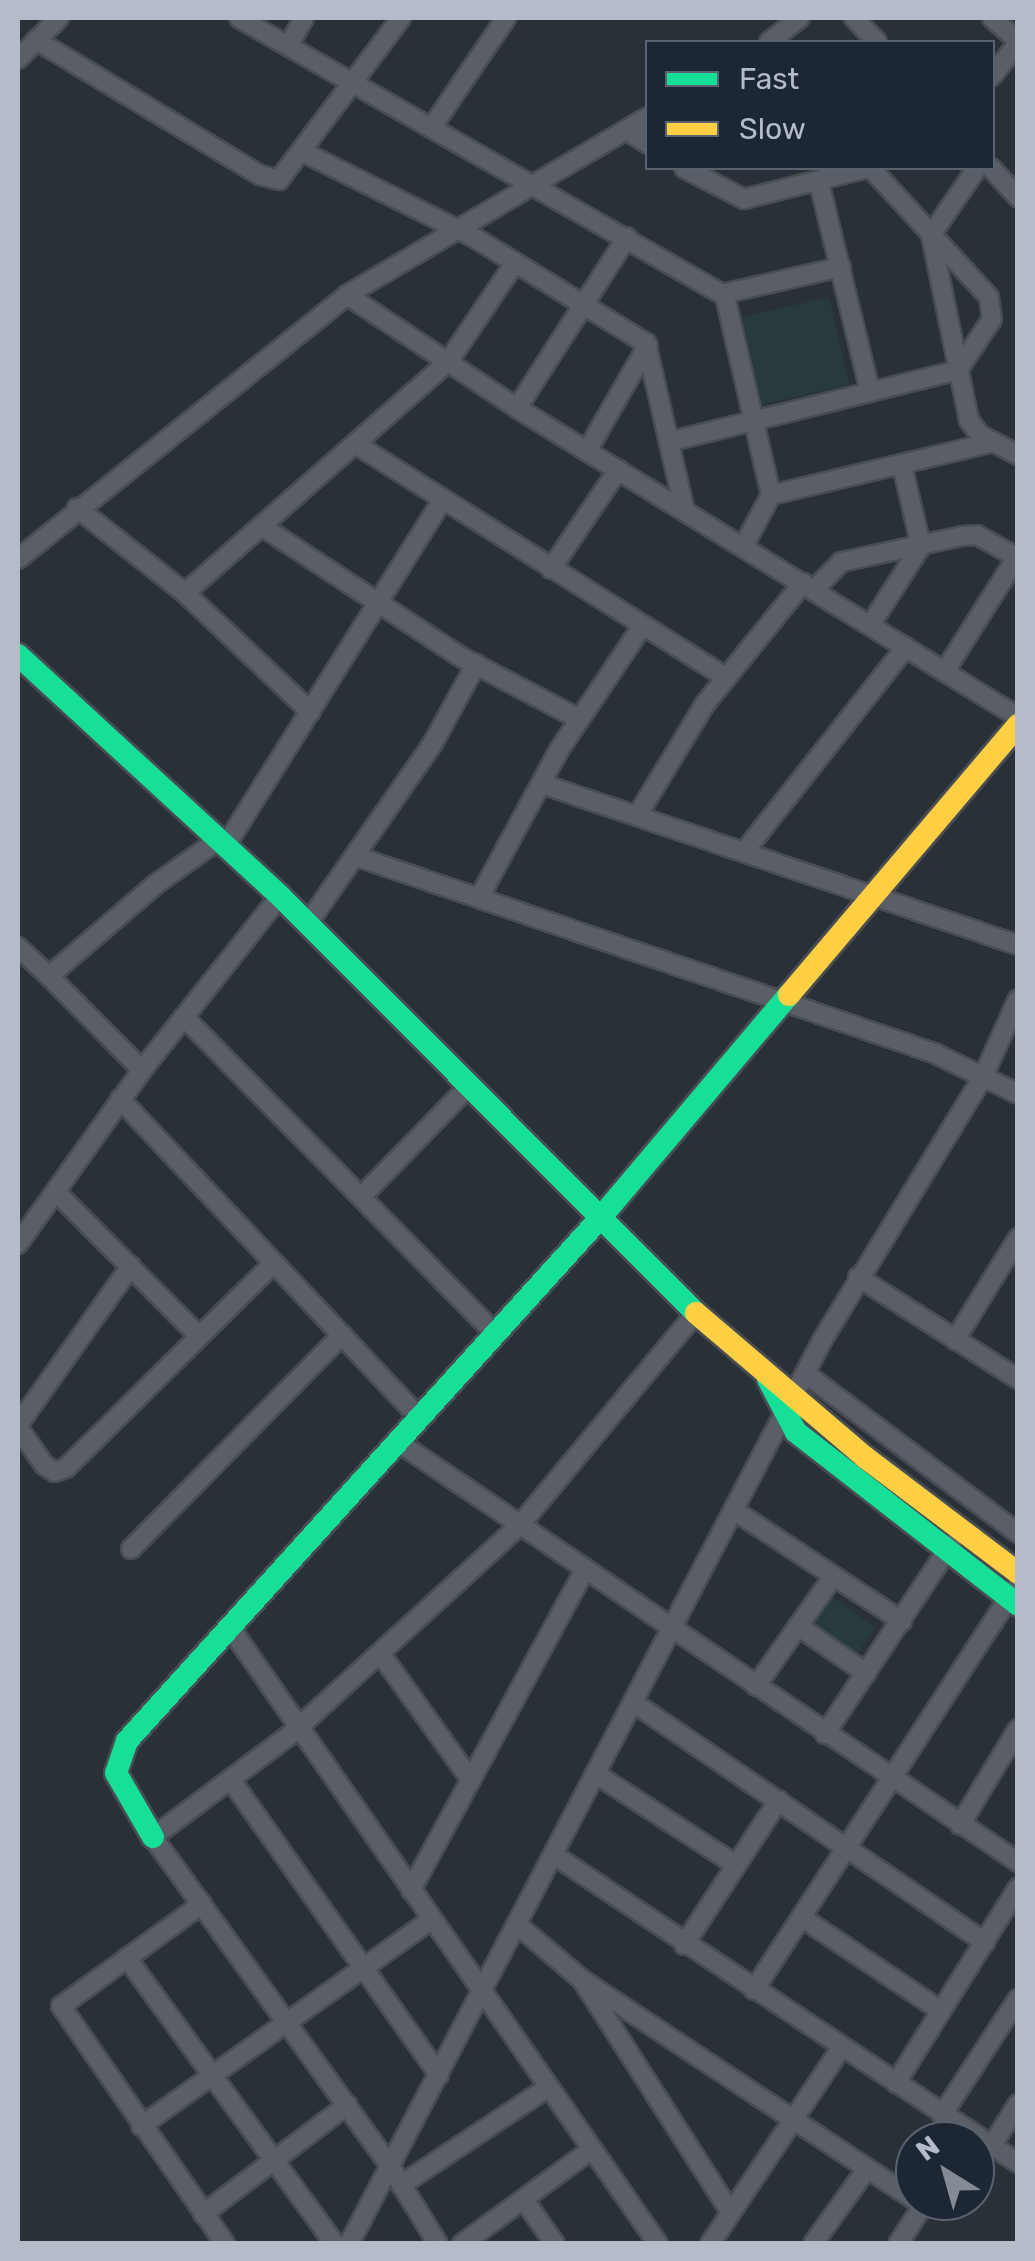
<!DOCTYPE html>
<style>
body{margin:0}
#map{position:relative;width:1035px;height:2261px;overflow:hidden;background:#2a3038;font-family:Rubik,sans-serif}
div>[style]{position:absolute}
.green>*{inset:0;background:#273a3e;transform-origin:0 0}
.roads{filter:drop-shadow(2px 0 #484c53) drop-shadow(-2px 0 #484c53) drop-shadow(0 2px #484c53) drop-shadow(0 -2px #484c53)}
.street>*{height:18px;margin:-9px;padding:0 9px;transform-origin:9px;border-radius:9px;background:#5a5e66}
.fast>*{height:22px;margin:-11px;padding:0 11px;transform-origin:11px;border-radius:11px;background:#16e098}
.slow>*{height:22px;margin:-11px;padding:0 11px;transform-origin:11px;border-radius:11px;background:#ffcf43}
span{translate:-50% -50%;white-space:nowrap;text-align:center;line-height:1.15;-webkit-text-stroke:8px #1d2633;paint-order:stroke}
.frame{position:absolute;inset:0;border:20px solid #b4bcc9;pointer-events:none}
.legend{position:absolute;left:645px;top:40px;width:350px;height:130px;box-sizing:border-box;background:#1d2633;border:2px solid #59626f;margin:0;padding:12px 18px;list-style:none;font-size:30px;color:#b4bcc9}
.legend li{display:flex;align-items:center;gap:20px;height:50px}
.legend b{width:50px;border:2px solid #59626f}
.north{position:absolute;left:895px;top:2121px;width:100px;height:100px;box-sizing:border-box;background:#1d2633;border:2px solid #59626f;border-radius:50%;rotate:323deg;font-size:28px;font-weight:700;line-height:40px;text-align:center;color:#b4bcc9}
.north::after{content:'';display:block;margin:auto;width:35px;height:45px;background:#848b96;clip-path:polygon(50% 0,100% 100%,50% 72%,0 100%)}
</style>
<div id="map">
<div class="green">
<i style="left:829px;top:297px;width:90px;height:89px;rotate:77deg"></i>
<i style="left:828px;top:1594px;width:58px;height:37px;rotate:35deg"></i>
</div>
<div class="roads">
<div class="street">
<i style="left:239px;top:18px;width:556px;rotate:29.74deg"></i>
<i style="left:722px;top:294px;width:122px;rotate:-12.8deg"></i>
<i style="left:854px;top:18px;width:33px;rotate:46deg"></i>
<i style="left:992px;top:18px;width:35px;rotate:41deg"></i>
<i style="left:36px;top:40px;width:262px;rotate:31.1deg"></i>
<i style="left:260px;top:175px;width:20px;rotate:15deg"></i>
<i style="left:279px;top:180px;width:203px;rotate:-53deg"></i>
<i style="left:769px;top:42px;width:39px;rotate:-38deg"></i>
<i style="left:289px;top:45px;width:31px;rotate:-61deg"></i>
<i style="left:18px;top:59px;width:58px;rotate:-45deg"></i>
<i style="left:992px;top:76px;width:42px;rotate:-51.8deg"></i>
<i style="left:434px;top:124px;width:128px;rotate:-55.8deg"></i>
<i style="left:626px;top:130px;width:26px;rotate:32deg"></i>
<i style="left:305px;top:153px;width:190px;rotate:26.6deg"></i>
<i style="left:475px;top:238px;width:201px;rotate:31.6deg"></i>
<i style="left:646px;top:343px;width:168px;rotate:77deg"></i>
<i style="left:684px;top:168px;width:68px;rotate:27.3deg"></i>
<i style="left:744px;top:199px;width:127px;rotate:-14.1deg"></i>
<i style="left:977px;top:168px;width:81px;rotate:124.5deg"></i>
<i style="left:931px;top:235px;width:189px;rotate:78.4deg"></i>
<i style="left:969px;top:420px;width:19px;rotate:54deg"></i>
<i style="left:980px;top:435px;width:43px;rotate:27.8deg"></i>
<i style="left:991px;top:168px;width:40px;rotate:47deg"></i>
<i style="left:819px;top:182px;width:216px;rotate:76.3deg"></i>
<i style="left:347px;top:295px;width:204px;rotate:33.6deg"></i>
<i style="left:517px;top:408px;width:589px;rotate:31.66deg"></i>
<i style="left:725px;top:296px;width:204px;rotate:77deg"></i>
<i style="left:771px;top:495px;width:55px;rotate:118.4deg"></i>
<i style="left:517px;top:408px;width:203px;rotate:-57.2deg"></i>
<i style="left:672px;top:441px;width:295px;rotate:-13.9deg"></i>
<i style="left:958px;top:370px;width:61px;rotate:-56.3deg"></i>
<i style="left:992px;top:319px;width:22px;rotate:-98deg"></i>
<i style="left:989px;top:297px;width:175px;rotate:-132.5deg"></i>
<i style="left:357px;top:445px;width:435px;rotate:32.2deg"></i>
<i style="left:587px;top:451px;width:122px;rotate:-60.1deg"></i>
<i style="left:771px;top:495px;width:229px;rotate:-13.4deg"></i>
<i style="left:77px;top:508px;width:137px;rotate:38.2deg"></i>
<i style="left:185px;top:593px;width:350px;rotate:-41.3deg"></i>
<i style="left:448px;top:362px;width:118px;rotate:-56deg"></i>
<i style="left:263px;top:527px;width:237px;rotate:33.3deg"></i>
<i style="left:461px;top:657px;width:133px;rotate:27.7deg"></i>
<i style="left:18px;top:559px;width:422px;rotate:-38.7deg"></i>
<i style="left:347px;top:295px;width:350px;rotate:-30.6deg"></i>
<i style="left:551px;top:569px;width:120px;rotate:-55.9deg"></i>
<i style="left:814px;top:590px;width:39px;rotate:-46deg"></i>
<i style="left:841px;top:562px;width:124px;rotate:-12.1deg"></i>
<i style="left:962px;top:536px;width:15px;rotate:-4deg"></i>
<i style="left:977px;top:535px;width:47px;rotate:29.3deg"></i>
<i style="left:185px;top:593px;width:173px;rotate:43.4deg"></i>
<i style="left:871px;top:624px;width:93px;rotate:-57.3deg"></i>
<i style="left:921px;top:546px;width:83px;rotate:-103.2deg"></i>
<i style="left:945px;top:671px;width:135px;rotate:-57.7deg"></i>
<i style="left:542px;top:784px;width:502px;rotate:18.69deg"></i>
<i style="left:637px;top:816px;width:131px;rotate:-58.7deg"></i>
<i style="left:705px;top:704px;width:156px;rotate:-51deg"></i>
<i style="left:226px;top:845px;width:406px;rotate:-57.9deg"></i>
<i style="left:744px;top:852px;width:261px;rotate:-51.7deg"></i>
<i style="left:355px;top:856px;width:612px;rotate:18.79deg"></i>
<i style="left:934px;top:1053px;width:93px;rotate:26deg"></i>
<i style="left:479px;top:898px;width:168px;rotate:-61.6deg"></i>
<i style="left:559px;top:750px;width:147px;rotate:-56.1deg"></i>
<i style="left:308px;top:923px;width:219px;rotate:-55.2deg"></i>
<i style="left:433px;top:743px;width:90px;rotate:-61.4deg"></i>
<i style="left:18px;top:947px;width:42px;rotate:43.1deg"></i>
<i style="left:49px;top:976px;width:141px;rotate:-40.7deg"></i>
<i style="left:156px;top:884px;width:78px;rotate:-35.1deg"></i>
<i style="left:49px;top:976px;width:132px;rotate:45.3deg"></i>
<i style="left:184px;top:1017px;width:446px;rotate:45.5deg"></i>
<i style="left:120px;top:1099px;width:439px;rotate:46.8deg"></i>
<i style="left:56px;top:1192px;width:200px;rotate:45.2deg"></i>
<i style="left:362px;top:1196px;width:156px;rotate:-45.8deg"></i>
<i style="left:18px;top:1244px;width:214px;rotate:-54.5deg"></i>
<i style="left:142px;top:1070px;width:222px;rotate:-51.6deg"></i>
<i style="left:858px;top:1277px;width:190px;rotate:32.5deg"></i>
<i style="left:955px;top:1340px;width:120px;rotate:-58.3deg"></i>
<i style="left:806px;top:1374px;width:265px;rotate:36.9deg"></i>
<i style="left:18px;top:1425px;width:195px;rotate:-54.6deg"></i>
<i style="left:18px;top:1427px;width:46px;rotate:55.6deg"></i>
<i style="left:44px;top:1465px;width:13px;rotate:32deg"></i>
<i style="left:55px;top:1472px;width:12px;rotate:-20deg"></i>
<i style="left:66px;top:1468px;width:292px;rotate:-44.6deg"></i>
<i style="left:401px;top:1444px;width:745px;rotate:34.12deg"></i>
<i style="left:735px;top:1511px;width:200px;rotate:33.4deg"></i>
<i style="left:131px;top:1549px;width:301px;rotate:-45.4deg"></i>
<i style="left:229px;top:1626px;width:752px;rotate:55.23deg"></i>
<i style="left:798px;top:1626px;width:83px;rotate:34.7deg"></i>
<i style="left:380px;top:1653px;width:156px;rotate:54.4deg"></i>
<i style="left:756px;top:1686px;width:133px;rotate:-54.8deg"></i>
<i style="left:634px;top:1703px;width:425px;rotate:34.3deg"></i>
<i style="left:825px;top:1734px;width:229px;rotate:-56.4deg"></i>
<i style="left:599px;top:1776px;width:163px;rotate:33deg"></i>
<i style="left:231px;top:1780px;width:361px;rotate:54.8deg"></i>
<i style="left:960px;top:1825px;width:112px;rotate:-58.9deg"></i>
<i style="left:557px;top:1857px;width:553px;rotate:33.58deg"></i>
<i style="left:411px;top:1890px;width:363px;rotate:-61.5deg"></i>
<i style="left:202px;top:1904px;width:174px;rotate:144.1deg"></i>
<i style="left:61px;top:2006px;width:289px;rotate:55.4deg"></i>
<i style="left:801px;top:1917px;width:167px;rotate:33.8deg"></i>
<i style="left:520px;top:1927px;width:80px;rotate:40.4deg"></i>
<i style="left:581px;top:1979px;width:400px;rotate:33.5deg"></i>
<i style="left:684px;top:1945px;width:173px;rotate:-56.8deg"></i>
<i style="left:127px;top:1958px;width:354px;rotate:54deg"></i>
<i style="left:584px;top:1983px;width:271px;rotate:57.4deg"></i>
<i style="left:754px;top:1990px;width:479px;rotate:-57deg"></i>
<i style="left:896px;top:2083px;width:230px;rotate:-58deg"></i>
<i style="left:942px;top:2115px;width:139px;rotate:-56.8deg"></i>
<i style="left:141px;top:2126px;width:357px;rotate:-35.4deg"></i>
<i style="left:991px;top:2147px;width:51px;rotate:-57.9deg"></i>
<i style="left:401px;top:2185px;width:175px;rotate:-33.6deg"></i>
<i style="left:524px;top:2200px;width:54px;rotate:54.8deg"></i>
<i style="left:203px;top:2214px;width:181px;rotate:-37.1deg"></i>
<i style="left:349px;top:2244px;width:1022px;rotate:-62.36deg"></i>
<i style="left:823px;top:1339px;width:307px;rotate:-58.6deg"></i>
<i style="left:983px;top:1077px;width:85px;rotate:-65.8deg"></i>
<i style="left:438px;top:2244px;width:92px;rotate:-121.6deg"></i>
<i style="left:390px;top:2166px;width:405px;rotate:-125.8deg"></i>
<i style="left:153px;top:1837px;width:171px;rotate:-36.7deg"></i>
<i style="left:290px;top:1735px;width:310px;rotate:-42.4deg"></i>
<i style="left:519px;top:1526px;width:277px;rotate:-50.3deg"></i>
<i style="left:462px;top:2244px;width:160px;rotate:-36.1deg"></i>
<i style="left:710px;top:2244px;width:234px;rotate:-56.2deg"></i>
<i style="left:813px;top:2244px;width:91px;rotate:-54.4deg"></i>
<i style="left:898px;top:2244px;width:51px;rotate:-56.9deg"></i>
</div>
<div class="fast">
<i style="left:18px;top:655px;width:356px;rotate:42.6deg"></i>
<i style="left:280px;top:896px;width:589px;rotate:45.07deg"></i>
<i style="left:768px;top:1379px;width:60px;rotate:62.2deg"></i>
<i style="left:796px;top:1432px;width:281px;rotate:37.9deg"></i>
<i style="left:153px;top:1837px;width:74px;rotate:-120deg"></i>
<i style="left:116px;top:1773px;width:34px;rotate:-71deg"></i>
<i style="left:127px;top:1741px;width:708px;rotate:-47.86deg"></i>
<i style="left:602px;top:1216px;width:289px;rotate:-49.8deg"></i>
</div>
<div class="slow">
<i style="left:789px;top:995px;width:354px;rotate:-49.7deg"></i>
<i style="left:696px;top:1313px;width:223px;rotate:40.5deg"></i>
<i style="left:866px;top:1458px;width:191px;rotate:37.1deg"></i>
</div>
</div>
<div class="frame"></div>
<ul class="legend">
<li><b style="height:12px;background:#16e098"></b>Fast</li>
<li><b style="height:12px;background:#ffcf43"></b>Slow</li>
</ul>
<div class="north">N</div>
</div>
